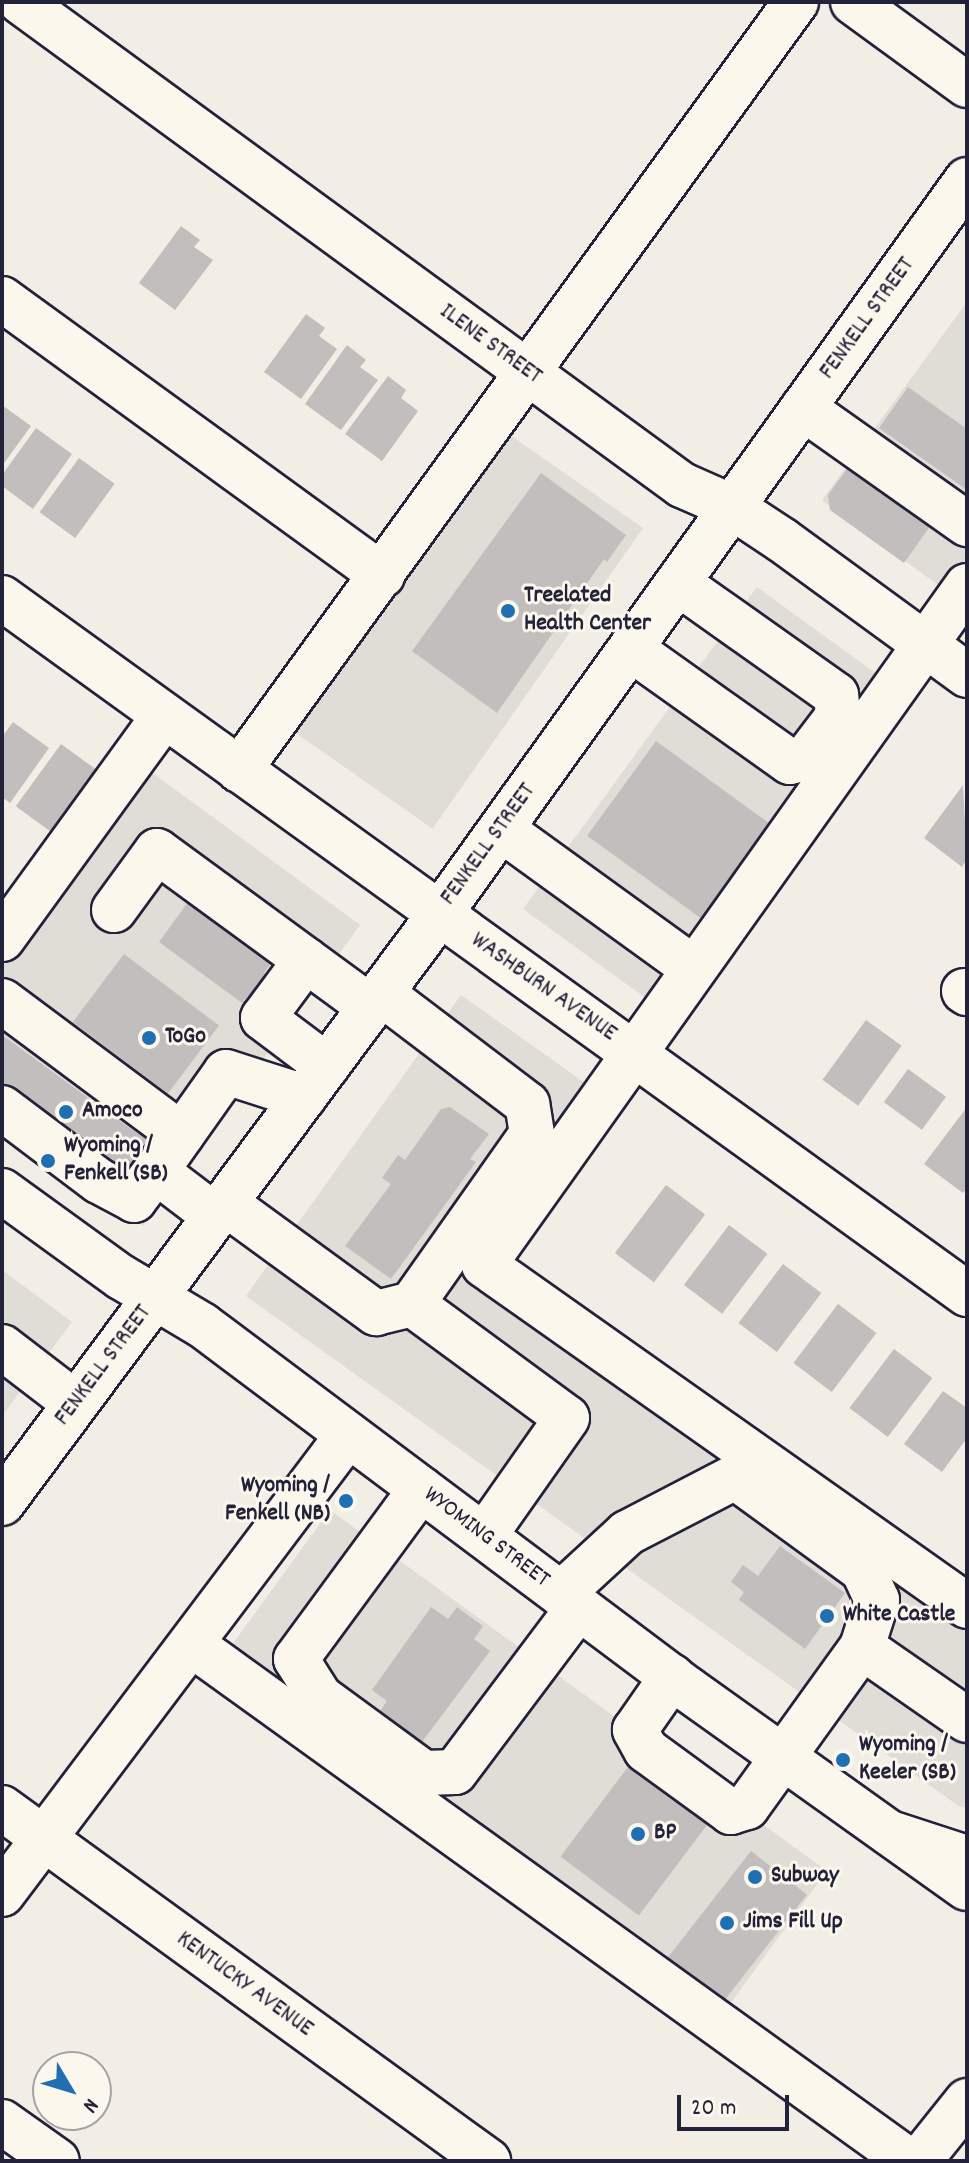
<!DOCTYPE html>
<style>
body{margin:0}
#map{position:relative;width:969px;height:2163px;overflow:hidden;background:#f2eee5;font-family:Dekko,sans-serif}
div>[style]{position:absolute}
.built>*{inset:0;background:#e0dcd6;transform-origin:0 0}
.building>*{inset:0;background:#c2bebe;transform-origin:0 0}
.roads{filter:drop-shadow(2px 0 #22223b) drop-shadow(-2px 0 #22223b) drop-shadow(0 2px #22223b) drop-shadow(0 -2px #22223b)}
.minor>*{height:44px;margin:-22px;padding:0 22px;transform-origin:22px;border-radius:22px;background:#fbf7ec}
.major>*{height:44px;margin:-22px;padding:0 22px;transform-origin:22px;border-radius:22px;background:#fbf7ec}
.dots>*{width:22px;height:22px;translate:-50% -50%;box-sizing:border-box;border:4px solid #fbf7ec;border-radius:50%}
span{translate:-50% -50%;white-space:nowrap;text-align:center;line-height:1.15;-webkit-text-stroke:6px #fbf7ec;paint-order:stroke}
.street-label{font-size:24px;color:#22223b}
.poi-label{font-size:24px;color:#22223b;font-weight:700}
.left{translate:0 -50%;text-align:left}
.right{translate:-100% -50%;text-align:right}
.frame{position:absolute;inset:0;border:4px solid #22223b;pointer-events:none}
.north{position:absolute;left:32px;top:2051px;width:80px;height:80px;box-sizing:border-box;background:#fbf7ec;border:2px solid #a4a2a5;border-radius:50%;rotate:128deg;font-size:22px;font-weight:700;line-height:32px;text-align:center;color:#22223b}
.north::after{content:'';display:block;margin:auto;width:28px;height:36px;background:#1f6fb2;clip-path:polygon(50% 0,100% 100%,50% 72%,0 100%)}
.scale{position:absolute;left:677px;top:2095px;width:112px;height:36px;box-sizing:border-box;border:4px solid #22223b;border-top:0;padding-left:10px;font-size:24px;line-height:28px;white-space:nowrap;color:#22223b;-webkit-text-stroke:6px #fbf7ec;paint-order:stroke}
</style>
<div id="map">
<div class="built">
<i style="clip-path:polygon(967px 302px,967px 560px,945px 590px,822px 500px)"></i>
<i style="left:503px;top:430px;width:171px;height:367px;rotate:35deg"></i>
<i style="left:757px;top:587px;width:154px;height:398px;rotate:36deg"></i>
<i style="clip-path:polygon(147px 769px,360px 925px,143px 1226px,2px 1123px,2px 967px)"></i>
<i style="clip-path:polygon(461px 995px,588px 1085px,463px 1262px,967px 1626px,967px 1807px,960px 1807px,246px 1296px)"></i>
<i style="clip-path:polygon(2px 1270px,72px 1322px,2px 1416px)"></i>
<i style="left:330px;top:1510px;width:614px;height:172px;rotate:36deg"></i>
</div>
<div class="building">
<i style="clip-path:polygon(181px 226px,200px 240px,194px 247px,213px 260px,175px 310px,139px 283px)"></i>
<i style="clip-path:polygon(306px 314px,325px 328px,319px 336px,337px 349px,301px 399px,264px 372px)"></i>
<i style="clip-path:polygon(347px 345px,366px 360px,360px 367px,378px 380px,341px 430px,305px 404px)"></i>
<i style="clip-path:polygon(388px 376px,406px 390px,401px 398px,418px 411px,382px 461px,345px 434px)"></i>
<i style="clip-path:polygon(908px 387px,967px 429px,967px 490px,879px 428px)"></i>
<i style="clip-path:polygon(2px 405px,31px 426px,2px 466px)"></i>
<i style="clip-path:polygon(36px 428px,72px 454px,33px 509px,2px 486px,2px 475px)"></i>
<i style="left:79px;top:458px;width:44px;height:67px;rotate:36deg"></i>
<i style="clip-path:polygon(849px 466px,931px 525px,904px 563px,830px 510px,828px 495px)"></i>
<i style="clip-path:polygon(541px 473px,626px 535px,607px 562px,604px 559px,497px 713px,412px 651px)"></i>
<i style="clip-path:polygon(13px 722px,49px 748px,10px 803px,2px 797px,2px 737px)"></i>
<i style="left:656px;top:741px;width:150px;height:117px;rotate:36deg"></i>
<i style="left:61px;top:744px;width:46px;height:77px;rotate:36deg"></i>
<i style="clip-path:polygon(963px 785px,967px 859px,962px 867px,924px 838px)"></i>
<i style="clip-path:polygon(188px 902px,271px 963px,264px 973px,277px 982px,260px 1005px,248px 996px,242px 1003px,159px 942px)"></i>
<i style="left:124px;top:954px;width:119px;height:85px;rotate:37deg"></i>
<i style="left:866px;top:1020px;width:44px;height:74px;rotate:36deg"></i>
<i style="clip-path:polygon(2px 1035px,164px 1153px,135px 1193px,2px 1096px)"></i>
<i style="left:908px;top:1069px;width:47px;height:41px;rotate:36deg"></i>
<i style="clip-path:polygon(450px 1107px,489px 1134px,470px 1159px,476px 1162px,391px 1279px,345px 1246px,391px 1184px,382px 1178px,398px 1155px,405px 1160px,441px 1109px)"></i>
<i style="clip-path:polygon(967px 1107px,967px 1188px,963px 1193px,924px 1164px)"></i>
<i style="left:666px;top:1185px;width:49px;height:85px;rotate:37deg"></i>
<i style="left:729px;top:1225px;width:48px;height:75px;rotate:37deg"></i>
<i style="left:783px;top:1264px;width:48px;height:74px;rotate:37deg"></i>
<i style="left:838px;top:1304px;width:48px;height:74px;rotate:37deg"></i>
<i style="left:894px;top:1349px;width:48px;height:74px;rotate:37deg"></i>
<i style="clip-path:polygon(943px 1391px,967px 1408px,967px 1438px,942px 1472px,904px 1444px)"></i>
<i style="clip-path:polygon(780px 1546px,845px 1593px,805px 1649px,739px 1600px,744px 1592px,731px 1582px,743px 1565px,758px 1576px)"></i>
<i style="clip-path:polygon(431px 1607px,448px 1619px,457px 1607px,483px 1626px,474px 1639px,490px 1651px,419px 1746px,377px 1715px,387px 1701px,372px 1690px)"></i>
<i style="left:640px;top:1751px;width:98px;height:132px;rotate:37deg"></i>
<i style="left:751px;top:1851px;width:71px;height:139px;rotate:38deg"></i>
</div>
<div class="roads">
<div class="minor">
<i style="left:21px;top:2px;width:819px;rotate:36.16deg"></i>
<i style="left:682px;top:485px;width:55px;rotate:23.7deg"></i>
<i style="left:732px;top:507px;width:60px;rotate:33.4deg"></i>
<i style="left:782px;top:540px;width:229px;rotate:36.1deg"></i>
<i style="left:853px;top:2px;width:141px;rotate:36.1deg"></i>
<i style="left:2px;top:299px;width:470px;rotate:36deg"></i>
<i style="left:803px;top:408px;width:201px;rotate:35.3deg"></i>
<i style="left:967px;top:586px;width:833px;rotate:125.43deg"></i>
<i style="left:484px;top:1265px;width:591px;rotate:35.22deg"></i>
<i style="left:2px;top:598px;width:1190px;rotate:35.8deg"></i>
<i style="left:631px;top:649px;width:195px;rotate:35.4deg"></i>
<i style="left:790px;top:762px;width:16px;rotate:-14deg"></i>
<i style="left:806px;top:758px;width:53px;rotate:-52.7deg"></i>
<i style="left:838px;top:716px;width:21px;rotate:-95deg"></i>
<i style="left:836px;top:695px;width:194px;rotate:-144.7deg"></i>
<i style="left:239px;top:770px;width:949px;rotate:-54.05deg"></i>
<i style="left:501px;top:829px;width:237px;rotate:35.9deg"></i>
<i style="left:114px;top:910px;width:73px;rotate:-53.9deg"></i>
<i style="left:157px;top:851px;width:264px;rotate:36.2deg"></i>
<i style="left:2px;top:939px;width:276px;rotate:-54deg"></i>
<i style="left:306px;top:960px;width:72px;rotate:126.6deg"></i>
<i style="left:263px;top:1018px;width:80px;rotate:36.9deg"></i>
<i style="left:964px;top:991px;width:4px;rotate:34deg"></i>
<i style="left:2px;top:1001px;width:224px;rotate:36.7deg"></i>
<i style="left:2px;top:1108px;width:121px;rotate:37deg"></i>
<i style="left:99px;top:1181px;width:40px;rotate:28deg"></i>
<i style="left:134px;top:1200px;width:36px;rotate:-53deg"></i>
<i style="left:2px;top:1191px;width:147px;rotate:35.9deg"></i>
<i style="left:121px;top:1277px;width:94px;rotate:30.7deg"></i>
<i style="left:202px;top:1325px;width:609px;rotate:36.85deg"></i>
<i style="left:689px;top:1690px;width:341px;rotate:35.5deg"></i>
<i style="left:225px;top:1203px;width:187px;rotate:36.1deg"></i>
<i style="left:376px;top:1313px;width:37px;rotate:-14deg"></i>
<i style="left:412px;top:1304px;width:208px;rotate:-54.8deg"></i>
<i style="left:532px;top:1134px;width:30px;rotate:-99deg"></i>
<i style="left:527px;top:1104px;width:183px;rotate:-142.8deg"></i>
<i style="left:215px;top:1216px;width:74px;rotate:-142.7deg"></i>
<i style="left:156px;top:1171px;width:121px;rotate:-54.7deg"></i>
<i style="left:226px;top:1072px;width:82px;rotate:17.8deg"></i>
<i style="left:412px;top:1304px;width:192px;rotate:36.3deg"></i>
<i style="left:567px;top:1418px;width:144px;rotate:125.1deg"></i>
<i style="left:2px;top:1347px;width:92px;rotate:37.5deg"></i>
<i style="left:421px;top:1489px;width:211px;rotate:126.3deg"></i>
<i style="left:296px;top:1659px;width:45px;rotate:57.7deg"></i>
<i style="left:320px;top:1697px;width:129px;rotate:36.2deg"></i>
<i style="left:424px;top:1773px;width:31px;rotate:-2deg"></i>
<i style="left:455px;top:1772px;width:206px;rotate:-53.1deg"></i>
<i style="left:2px;top:1503px;width:733px;rotate:-53.38deg"></i>
<i style="left:439px;top:915px;width:905px;rotate:-54.31deg"></i>
<i style="left:561px;top:1594px;width:90px;rotate:-42.7deg"></i>
<i style="left:627px;top:1533px;width:122px;rotate:-27.4deg"></i>
<i style="left:735px;top:1477px;width:158px;rotate:36deg"></i>
<i style="left:863px;top:1570px;width:33px;rotate:65deg"></i>
<i style="left:877px;top:1600px;width:49px;rotate:107.7deg"></i>
<i style="left:862px;top:1647px;width:197px;rotate:125.7deg"></i>
<i style="left:747px;top:1807px;width:17px;rotate:163deg"></i>
<i style="left:731px;top:1812px;width:105px;rotate:-143.9deg"></i>
<i style="left:646px;top:1750px;width:23px;rotate:-119deg"></i>
<i style="left:635px;top:1730px;width:65px;rotate:-55.1deg"></i>
<i style="left:191px;top:1644px;width:885px;rotate:35.76deg"></i>
<i style="left:862px;top:1647px;width:128px;rotate:34.8deg"></i>
<i style="left:2px;top:1808px;width:601px;rotate:35.99deg"></i>
<i style="left:2px;top:1894px;width:575px;rotate:-52.99deg"></i>
<i style="left:2px;top:2122px;width:67px;rotate:35.3deg"></i>
</div>
<div class="major">
<i style="left:890px;top:1833px;width:81px;rotate:18deg"></i>
<i style="left:919px;top:2161px;width:77px;rotate:-51.3deg"></i>
</div>
</div>
<div class="dots">
<i style="left:508px;top:611px;background:#1f6fb2"></i>
<i style="left:149px;top:1038px;background:#1f6fb2"></i>
<i style="left:66px;top:1112px;background:#1f6fb2"></i>
<i style="left:48px;top:1161px;background:#1f6fb2"></i>
<i style="left:346px;top:1501px;background:#1f6fb2"></i>
<i style="left:827px;top:1616px;background:#1f6fb2"></i>
<i style="left:843px;top:1760px;background:#1f6fb2"></i>
<i style="left:638px;top:1834px;background:#1f6fb2"></i>
<i style="left:755px;top:1877px;background:#1f6fb2"></i>
<i style="left:727px;top:1923px;background:#1f6fb2"></i>
</div>
<div class="street-label">
<span style="left:868px;top:319px;rotate:-54deg">FENKELL STREET</span>
<span style="left:490px;top:345px;rotate:36deg">ILENE STREET</span>
<span style="left:489px;top:845px;rotate:-54deg">FENKELL STREET</span>
<span style="left:543px;top:988px;rotate:35deg">WASHBURN AVENUE</span>
<span style="left:104px;top:1366px;rotate:-53deg">FENKELL STREET</span>
<span style="left:486px;top:1538px;rotate:37deg">WYOMING STREET</span>
<span style="left:244px;top:1985px;rotate:36deg">KENTUCKY AVENUE</span>
</div>
<div class="poi-label">
<span class="left" style="left:524px;top:611px">Treelated<br>Health Center</span>
<span class="left" style="left:165px;top:1038px">ToGo</span>
<span class="left" style="left:82px;top:1112px">Amoco</span>
<span class="left" style="left:64px;top:1161px">Wyoming /<br>Fenkell (SB)</span>
<span class="right" style="left:330px;top:1501px">Wyoming /<br>Fenkell (NB)</span>
<span class="left" style="left:843px;top:1616px">White Castle</span>
<span class="left" style="left:859px;top:1760px">Wyoming /<br>Keeler (SB)</span>
<span class="left" style="left:654px;top:1834px">BP</span>
<span class="left" style="left:771px;top:1877px">Subway</span>
<span class="left" style="left:743px;top:1923px">Jims Fill Up</span>
</div>
<div class="frame"></div>
<div class="north">N</div>
<div class="scale">20 m</div>
</div>
